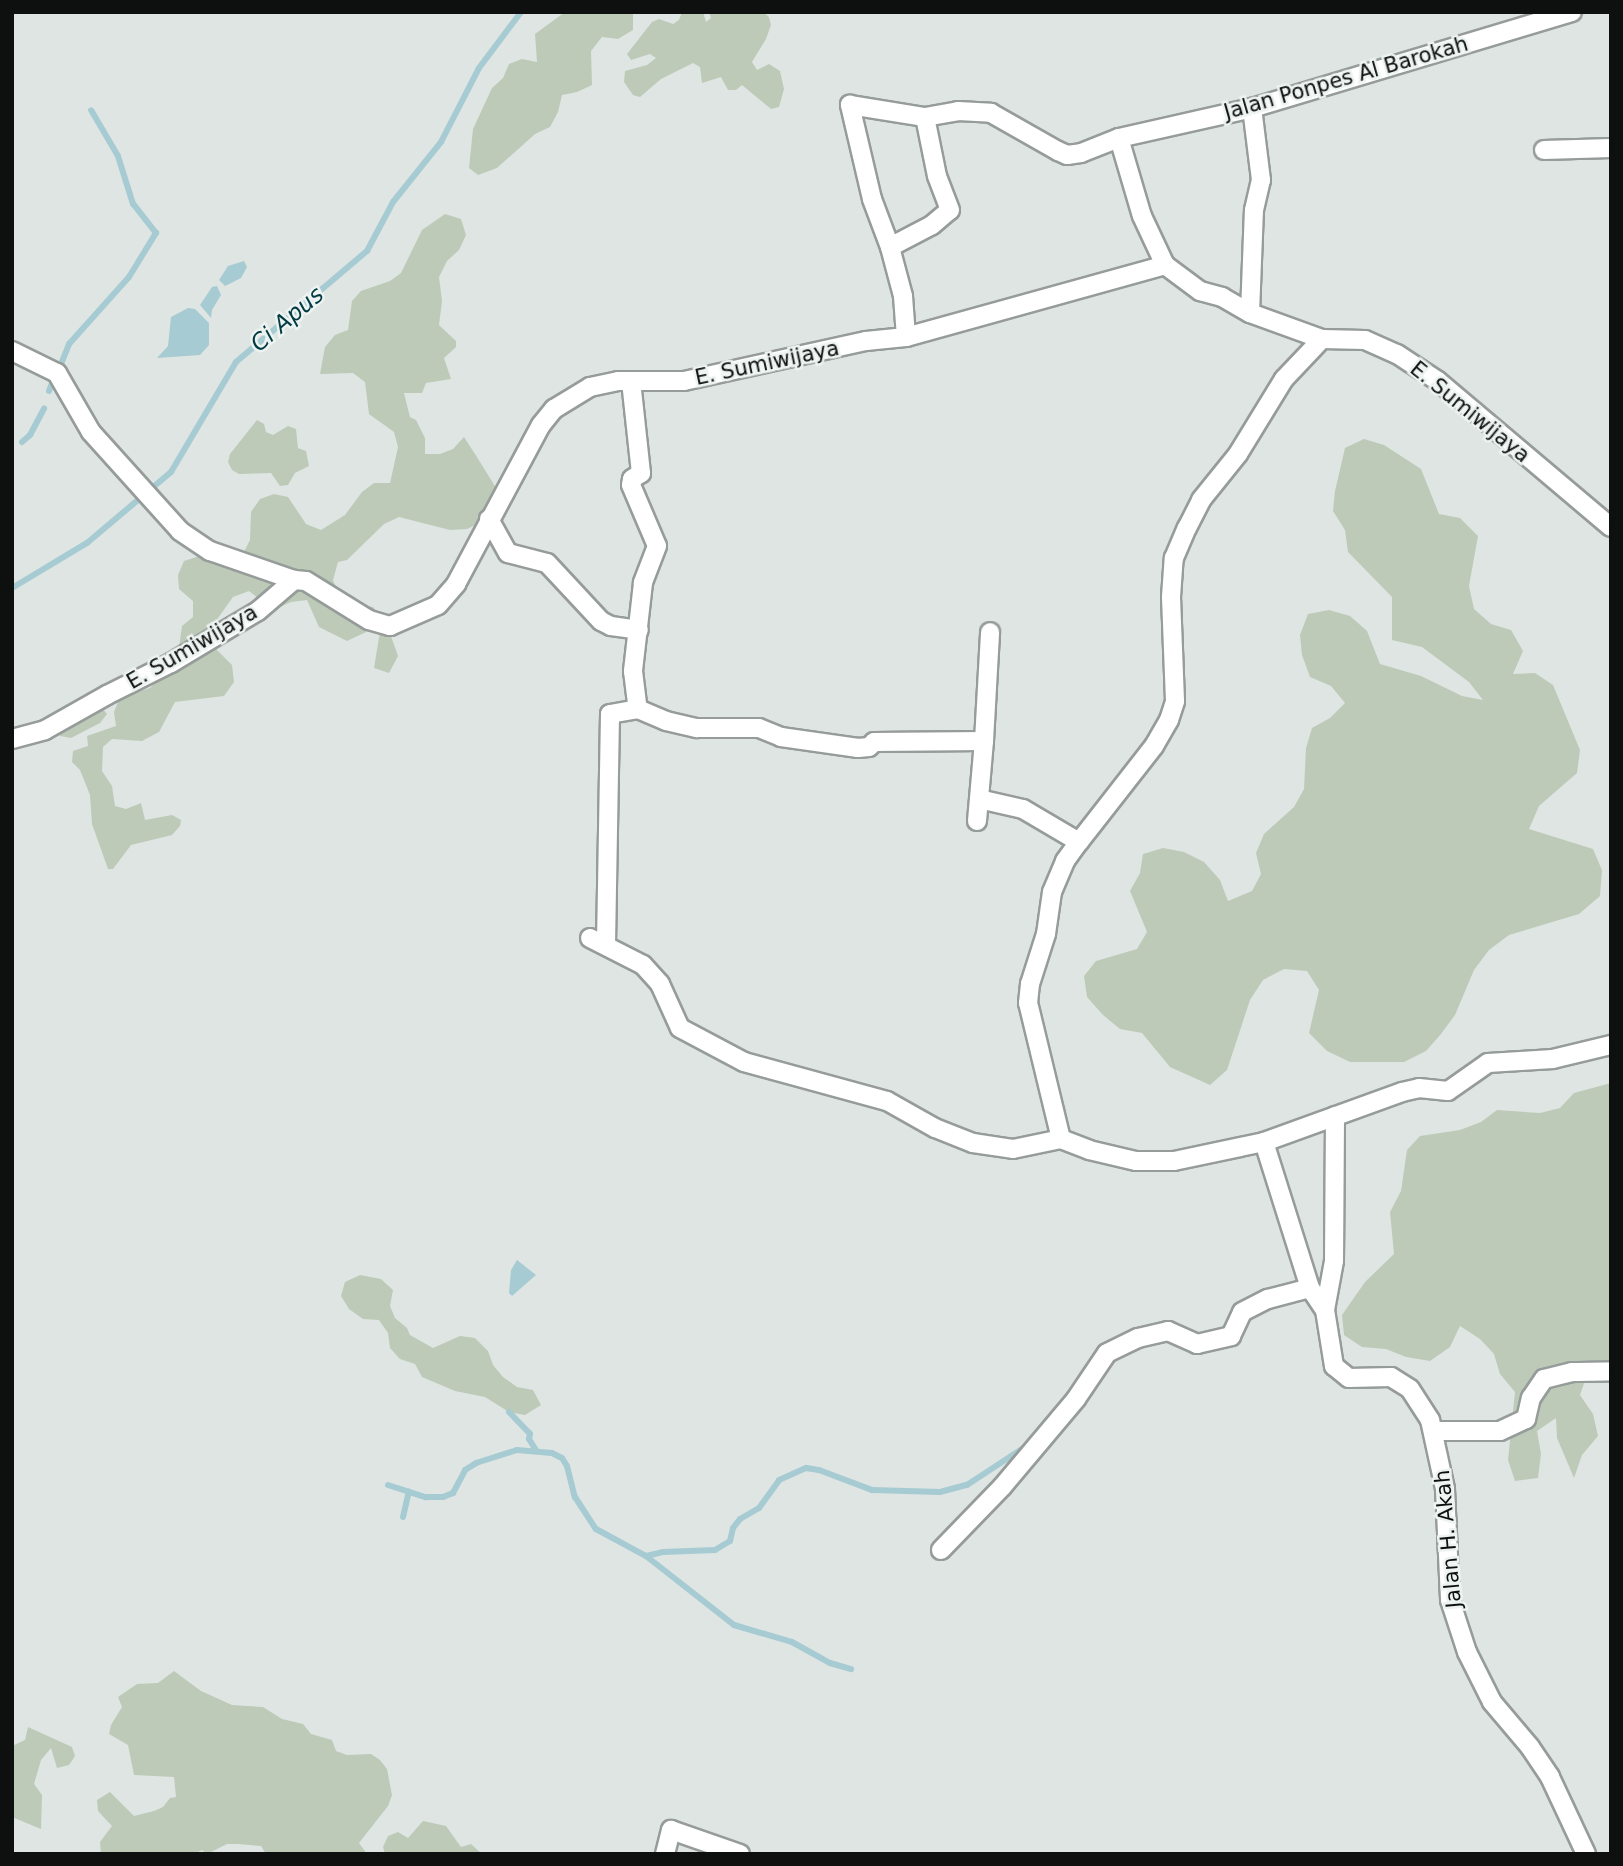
<!DOCTYPE html>
<style>
body{margin:0}
#map{position:relative;width:1623px;height:1866px;overflow:hidden;background:#dfe5e3;font-family:"DejaVu Sans",sans-serif}
div>[style]{position:absolute}
.green>*{inset:0;background:#bdcab8}
.water>*{inset:0;background:#a6cbd2}
.stream>*{height:6px;margin:-3px;padding:0 3px;transform-origin:3px;border-radius:3px;background:#a6cbd2}
.roads{filter:drop-shadow(2px 0 #969c9a) drop-shadow(-2px 0 #969c9a) drop-shadow(0 2px #969c9a) drop-shadow(0 -2px #969c9a)}
.minor>*{height:18px;margin:-9px;padding:0 9px;transform-origin:9px;border-radius:9px;background:#fff}
span{translate:-50% -50%;white-space:nowrap;text-align:center;line-height:1.15;-webkit-text-stroke:5px #ecf3f0;paint-order:stroke}
.street-label{font-size:21px;color:#0e100f}
.water-label{font-size:23px;color:#003a43;font-style:italic}
.frame{position:absolute;inset:0;border:14px solid #0e100f;pointer-events:none}
</style>
<div id="map">
<div class="green">
<i style="clip-path:polygon(565px 12px,629px 12px,633px 13px,633px 30px,618px 39px,602px 37px,591px 51px,592px 85px,577px 92px,562px 95px,558px 112px,550px 127px,535px 134px,497px 168px,478px 175px,469px 168px,473px 129px,492px 88px,503px 78px,509px 64px,522px 59px,537px 62px,535px 34px)"></i>
<i style="clip-path:polygon(682px 12px,703px 12px,706px 22px,711px 18px,709px 12px,763px 12px,769px 17px,771px 25px,766px 39px,752px 62px,757px 70px,769px 64px,780px 71px,784px 89px,779px 107px,771px 109px,742px 85px,736px 90px,728px 90px,721px 77px,702px 83px,700px 67px,693px 63px,661px 79px,640px 97px,633px 95px,624px 82px,625px 71px,647px 65px,656px 58px,650px 54px,631px 60px,627px 54px,652px 22px,659px 19px,673px 24px,679px 20px)"></i>
<i style="clip-path:polygon(445px 214px,461px 219px,466px 235px,459px 250px,447px 261px,439px 277px,442px 301px,439px 325px,456px 341px,456px 347px,444px 358px,451px 379px,426px 383px,422px 393px,404px 393px,410px 417px,416px 420px,425px 438px,425px 454px,440px 454px,453px 449px,464px 437px,475px 454px,498px 491px,482px 522px,467px 529px,450px 530px,399px 517px,384px 524px,347px 560px,338px 562px,333px 580px,340px 597px,355px 604px,373px 607px,387px 625px,398px 656px,389px 673px,374px 668px,381px 625px,347px 641px,319px 627px,307px 600px,291px 602px,273px 610px,249px 591px,233px 597px,213px 625px,209px 642px,232px 665px,234px 682px,224px 696px,175px 702px,159px 732px,142px 741px,112px 739px,103px 747px,102px 771px,112px 786px,115px 806px,126px 809px,141px 803px,145px 820px,172px 815px,181px 820px,180px 826px,172px 835px,131px 845px,113px 869px,108px 869px,92px 824px,90px 795px,80px 770px,72px 762px,73px 751px,88px 746px,87px 736px,116px 726px,114px 712px,120px 697px,150px 688px,171px 667px,178px 655px,182px 626px,193px 617px,193px 601px,179px 589px,178px 575px,184px 561px,212px 552px,241px 558px,250px 540px,251px 512px,260px 499px,274px 494px,288px 497px,306px 524px,321px 530px,345px 515px,362px 492px,374px 483px,390px 483px,398px 447px,394px 432px,369px 414px,365px 382px,353px 373px,320px 374px,325px 347px,335px 335px,348px 330px,352px 301px,361px 291px,390px 281px,401px 273px,422px 230px)"></i>
<i style="clip-path:polygon(257px 420px,264px 424px,266px 432px,273px 435px,288px 426px,296px 429px,298px 448px,306px 451px,309px 466px,295px 473px,288px 485px,280px 486px,271px 473px,239px 474px,232px 470px,228px 462px,230px 454px)"></i>
<i style="clip-path:polygon(1364px 439px,1384px 445px,1421px 469px,1439px 514px,1460px 518px,1478px 536px,1469px 586px,1474px 609px,1491px 624px,1511px 630px,1523px 651px,1513px 674px,1535px 673px,1553px 685px,1580px 750px,1577px 773px,1539px 806px,1529px 829px,1593px 849px,1602px 870px,1600px 896px,1579px 914px,1509px 935px,1489px 950px,1474px 970px,1455px 1015px,1441px 1034px,1426px 1051px,1404px 1062px,1350px 1062px,1327px 1051px,1309px 1033px,1319px 990px,1307px 971px,1284px 969px,1263px 980px,1250px 1000px,1227px 1070px,1210px 1085px,1170px 1067px,1142px 1033px,1120px 1029px,1103px 1015px,1087px 997px,1084px 976px,1096px 961px,1137px 949px,1147px 932px,1130px 891px,1140px 873px,1143px 854px,1163px 848px,1184px 852px,1204px 862px,1220px 880px,1228px 901px,1252px 891px,1261px 874px,1256px 853px,1264px 834px,1294px 807px,1304px 789px,1306px 748px,1312px 728px,1330px 718px,1345px 703px,1331px 686px,1310px 677px,1302px 655px,1300px 635px,1308px 614px,1329px 610px,1350px 616px,1367px 631px,1380px 664px,1421px 676px,1462px 696px,1483px 700px,1469px 682px,1422px 647px,1392px 640px,1392px 597px,1348px 552px,1345px 530px,1333px 511px,1335px 491px,1345px 448px)"></i>
<i style="clip-path:polygon(102px 708px,107px 714px,100px 723px,71px 738px,60px 736px,59px 732px,94px 709px)"></i>
<i style="clip-path:polygon(1611px 1083px,1611px 1375px,1588px 1372px,1580px 1395px,1593px 1414px,1598px 1436px,1582px 1455px,1574px 1478px,1557px 1438px,1556px 1418px,1537px 1431px,1541px 1454px,1538px 1478px,1515px 1481px,1508px 1460px,1515px 1392px,1500px 1374px,1494px 1354px,1480px 1339px,1460px 1326px,1450px 1347px,1430px 1361px,1406px 1357px,1386px 1349px,1362px 1347px,1344px 1335px,1342px 1315px,1365px 1282px,1394px 1254px,1390px 1212px,1401px 1191px,1407px 1150px,1420px 1136px,1460px 1130px,1481px 1122px,1497px 1110px,1540px 1113px,1560px 1108px,1574px 1093px)"></i>
<i style="clip-path:polygon(360px 1275px,381px 1279px,393px 1290px,390px 1306px,395px 1318px,407px 1328px,410px 1335px,433px 1348px,460px 1336px,475px 1338px,488px 1351px,493px 1365px,503px 1377px,517px 1387px,533px 1390px,541px 1405px,525px 1415px,509px 1412px,485px 1397px,455px 1391px,422px 1377px,415px 1364px,400px 1359px,390px 1348px,388px 1333px,379px 1320px,363px 1319px,349px 1309px,341px 1296px,345px 1282px)"></i>
<i style="clip-path:polygon(174px 1671px,201px 1691px,232px 1705px,263px 1707px,282px 1719px,303px 1724px,311px 1734px,332px 1740px,336px 1751px,347px 1755px,371px 1754px,380px 1760px,387px 1769px,392px 1795px,388px 1806px,359px 1843px,367px 1854px,266px 1854px,261px 1846px,238px 1844px,227px 1844px,207px 1854px,202px 1850px,194px 1854px,101px 1854px,100px 1842px,112px 1826px,98px 1811px,97px 1800px,110px 1792px,134px 1816px,154px 1811px,163px 1807px,170px 1798px,176px 1797px,174px 1777px,134px 1775px,128px 1745px,109px 1734px,111px 1725px,122px 1707px,118px 1697px,137px 1684px,158px 1683px)"></i>
<i style="clip-path:polygon(28px 1727px,72px 1747px,75px 1756px,69px 1765px,57px 1768px,51px 1748px,41px 1760px,34px 1784px,42px 1795px,41px 1829px,12px 1817px,12px 1746px,25px 1740px)"></i>
<i style="clip-path:polygon(423px 1821px,446px 1826px,461px 1847px,471px 1844px,482px 1854px,385px 1854px,383px 1847px,388px 1836px,398px 1832px,408px 1838px)"></i>
</div>
<div class="water">
<i style="clip-path:polygon(244px 261px,247px 267px,241px 278px,225px 286px,219px 280px,228px 266px)"></i>
<i style="clip-path:polygon(217px 286px,221px 295px,212px 310px,211px 318px,200px 305px,212px 287px)"></i>
<i style="clip-path:polygon(188px 308px,195px 309px,209px 323px,209px 345px,200px 355px,157px 358px,168px 346px,171px 317px)"></i>
<i style="clip-path:polygon(517px 1260px,536px 1275px,512px 1296px,509px 1293px,511px 1270px)"></i>
</div>
<div class="stream">
<i style="left:59px;top:369px;width:27px;rotate:-68deg"></i>
<i style="left:69px;top:344px;width:90px;rotate:-48.2deg"></i>
<i style="left:129px;top:277px;width:52px;rotate:-58.5deg"></i>
<i style="left:156px;top:233px;width:37px;rotate:-128deg"></i>
<i style="left:133px;top:204px;width:50px;rotate:-107.4deg"></i>
<i style="left:118px;top:156px;width:53px;rotate:-120.4deg"></i>
<i style="left:49px;top:391px;width:17px;rotate:-69deg"></i>
<i style="left:22px;top:442px;width:11px;rotate:-41deg"></i>
<i style="left:30px;top:435px;width:30px;rotate:-62deg"></i>
<i style="left:12px;top:588px;width:87px;rotate:-31deg"></i>
<i style="left:87px;top:543px;width:110px;rotate:-40.2deg"></i>
<i style="left:171px;top:472px;width:128px;rotate:-59.4deg"></i>
<i style="left:236px;top:362px;width:172px;rotate:-40.3deg"></i>
<i style="left:367px;top:251px;width:55px;rotate:-62deg"></i>
<i style="left:393px;top:202px;width:77px;rotate:-51.3deg"></i>
<i style="left:441px;top:142px;width:83px;rotate:-62.8deg"></i>
<i style="left:479px;top:68px;width:70px;rotate:-53.1deg"></i>
<i style="left:509px;top:1412px;width:30px;rotate:46deg"></i>
<i style="left:530px;top:1434px;width:5px;rotate:101deg"></i>
<i style="left:529px;top:1439px;width:13px;rotate:58deg"></i>
<i style="left:388px;top:1485px;width:40px;rotate:18deg"></i>
<i style="left:426px;top:1497px;width:17px"></i>
<i style="left:443px;top:1497px;width:11px;rotate:-22deg"></i>
<i style="left:453px;top:1493px;width:26px;rotate:-62deg"></i>
<i style="left:465px;top:1470px;width:13px;rotate:-32deg"></i>
<i style="left:476px;top:1463px;width:43px;rotate:-17.6deg"></i>
<i style="left:517px;top:1450px;width:35px;rotate:5deg"></i>
<i style="left:552px;top:1453px;width:11px;rotate:27deg"></i>
<i style="left:562px;top:1458px;width:9px;rotate:58deg"></i>
<i style="left:567px;top:1466px;width:32px;rotate:76deg"></i>
<i style="left:575px;top:1497px;width:38px;rotate:57deg"></i>
<i style="left:596px;top:1529px;width:57px;rotate:28.4deg"></i>
<i style="left:646px;top:1556px;width:112px;rotate:38.1deg"></i>
<i style="left:734px;top:1625px;width:60px;rotate:16.3deg"></i>
<i style="left:792px;top:1642px;width:43px;rotate:28.9deg"></i>
<i style="left:830px;top:1663px;width:22px;rotate:16deg"></i>
<i style="left:403px;top:1517px;width:26px;rotate:-77deg"></i>
<i style="left:646px;top:1556px;width:17px;rotate:-13deg"></i>
<i style="left:663px;top:1552px;width:52px;rotate:-2.2deg"></i>
<i style="left:715px;top:1550px;width:17px;rotate:-31deg"></i>
<i style="left:730px;top:1541px;width:13px;rotate:-77deg"></i>
<i style="left:733px;top:1528px;width:11px;rotate:-52deg"></i>
<i style="left:740px;top:1519px;width:22px;rotate:-30deg"></i>
<i style="left:759px;top:1508px;width:34px;rotate:-54deg"></i>
<i style="left:779px;top:1480px;width:30px;rotate:-24deg"></i>
<i style="left:806px;top:1468px;width:13px;rotate:9deg"></i>
<i style="left:819px;top:1470px;width:57px;rotate:20.7deg"></i>
<i style="left:872px;top:1490px;width:68px;rotate:1.7deg"></i>
<i style="left:940px;top:1492px;width:28px;rotate:-15deg"></i>
<i style="left:967px;top:1485px;width:73px;rotate:-33.3deg"></i>
</div>
<div class="roads">
<div class="minor">
<i style="left:1119px;top:138px;width:81px;rotate:73.6deg"></i>
<i style="left:1142px;top:216px;width:54px;rotate:64.9deg"></i>
<i style="left:1544px;top:150px;width:67px;rotate:-1.7deg"></i>
<i style="left:890px;top:247px;width:47px;rotate:-27.6deg"></i>
<i style="left:932px;top:225px;width:23px;rotate:-40deg"></i>
<i style="left:950px;top:210px;width:36px;rotate:-111deg"></i>
<i style="left:937px;top:176px;width:60px;rotate:-101.5deg"></i>
<i style="left:1250px;top:313px;width:103px;rotate:-87.8deg"></i>
<i style="left:1254px;top:210px;width:31px;rotate:-77deg"></i>
<i style="left:1261px;top:180px;width:73px;rotate:-97.1deg"></i>
<i style="left:906px;top:337px;width:41px;rotate:-94.2deg"></i>
<i style="left:903px;top:296px;width:51px;rotate:-104.9deg"></i>
<i style="left:890px;top:247px;width:51px;rotate:-110.6deg"></i>
<i style="left:872px;top:199px;width:97px;rotate:-103.2deg"></i>
<i style="left:850px;top:105px;width:76px;rotate:9.1deg"></i>
<i style="left:925px;top:117px;width:34px;rotate:-10deg"></i>
<i style="left:958px;top:111px;width:33px;rotate:3deg"></i>
<i style="left:991px;top:113px;width:77px;rotate:29.6deg"></i>
<i style="left:1058px;top:151px;width:10px;rotate:24deg"></i>
<i style="left:1067px;top:155px;width:14px;rotate:-8deg"></i>
<i style="left:1081px;top:153px;width:41px;rotate:-21.5deg"></i>
<i style="left:1119px;top:138px;width:136px;rotate:-12.7deg"></i>
<i style="left:1252px;top:108px;width:334px;rotate:-16.7deg"></i>
<i style="left:12px;top:351px;width:50px;rotate:26.1deg"></i>
<i style="left:57px;top:373px;width:68px;rotate:60deg"></i>
<i style="left:91px;top:432px;width:133px;rotate:48deg"></i>
<i style="left:180px;top:531px;width:36px;rotate:34deg"></i>
<i style="left:210px;top:551px;width:89px;rotate:19deg"></i>
<i style="left:631px;top:381px;width:93px;rotate:83.8deg"></i>
<i style="left:641px;top:473px;width:11px;rotate:146deg"></i>
<i style="left:632px;top:479px;width:6px;rotate:99deg"></i>
<i style="left:631px;top:485px;width:66px;rotate:66.9deg"></i>
<i style="left:657px;top:546px;width:40px;rotate:111deg"></i>
<i style="left:643px;top:583px;width:89px;rotate:96.5deg"></i>
<i style="left:633px;top:671px;width:38px;rotate:83deg"></i>
<i style="left:489px;top:519px;width:39px;rotate:61deg"></i>
<i style="left:508px;top:553px;width:40px;rotate:14.4deg"></i>
<i style="left:547px;top:563px;width:79px;rotate:47deg"></i>
<i style="left:601px;top:621px;width:11px;rotate:27deg"></i>
<i style="left:611px;top:626px;width:28px;rotate:8deg"></i>
<i style="left:12px;top:739px;width:34px;rotate:-15deg"></i>
<i style="left:45px;top:730px;width:71px;rotate:-29.4deg"></i>
<i style="left:107px;top:695px;width:72px;rotate:-26.6deg"></i>
<i style="left:171px;top:663px;width:101px;rotate:-30.9deg"></i>
<i style="left:258px;top:611px;width:48px;rotate:-40.7deg"></i>
<i style="left:294px;top:580px;width:12px;rotate:5deg"></i>
<i style="left:306px;top:581px;width:74px;rotate:31.8deg"></i>
<i style="left:369px;top:620px;width:22px;rotate:16deg"></i>
<i style="left:390px;top:626px;width:52px;rotate:-23.6deg"></i>
<i style="left:438px;top:605px;width:28px;rotate:-49deg"></i>
<i style="left:456px;top:584px;width:180px;rotate:-61.9deg"></i>
<i style="left:541px;top:425px;width:21px;rotate:-51deg"></i>
<i style="left:554px;top:409px;width:42px;rotate:-31.4deg"></i>
<i style="left:590px;top:387px;width:29px;rotate:-12deg"></i>
<i style="left:618px;top:381px;width:66px"></i>
<i style="left:684px;top:381px;width:186px;rotate:-12.4deg"></i>
<i style="left:866px;top:341px;width:40px;rotate:-5.7deg"></i>
<i style="left:906px;top:337px;width:269px;rotate:-15.5deg"></i>
<i style="left:1165px;top:265px;width:44px;rotate:36.6deg"></i>
<i style="left:1200px;top:291px;width:23px;rotate:15deg"></i>
<i style="left:1222px;top:297px;width:32px;rotate:30deg"></i>
<i style="left:1250px;top:313px;width:77px;rotate:19.9deg"></i>
<i style="left:1322px;top:339px;width:43px;rotate:1.3deg"></i>
<i style="left:1365px;top:340px;width:35px;rotate:24deg"></i>
<i style="left:1397px;top:354px;width:49px;rotate:33.4deg"></i>
<i style="left:1438px;top:381px;width:226px;rotate:40.2deg"></i>
<i style="left:979px;top:799px;width:45px;rotate:12.8deg"></i>
<i style="left:1023px;top:809px;width:65px;rotate:30.5deg"></i>
<i style="left:977px;top:821px;width:80px;rotate:-85deg"></i>
<i style="left:590px;top:938px;width:59px;rotate:27deg"></i>
<i style="left:643px;top:965px;width:25px;rotate:48deg"></i>
<i style="left:660px;top:984px;width:48px;rotate:65.6deg"></i>
<i style="left:680px;top:1028px;width:72px;rotate:28deg"></i>
<i style="left:744px;top:1062px;width:148px;rotate:15.3deg"></i>
<i style="left:887px;top:1101px;width:55px;rotate:29.4deg"></i>
<i style="left:935px;top:1128px;width:41px;rotate:21.5deg"></i>
<i style="left:973px;top:1143px;width:40px;rotate:8.5deg"></i>
<i style="left:1013px;top:1149px;width:49px;rotate:-11.8deg"></i>
<i style="left:1061px;top:1139px;width:30px;rotate:21deg"></i>
<i style="left:1089px;top:1150px;width:48px;rotate:13.2deg"></i>
<i style="left:1136px;top:1161px;width:38px"></i>
<i style="left:1174px;top:1161px;width:92px;rotate:-11.9deg"></i>
<i style="left:1264px;top:1142px;width:147px;rotate:-19.9deg"></i>
<i style="left:1402px;top:1092px;width:17px;rotate:-13deg"></i>
<i style="left:1419px;top:1088px;width:29px;rotate:6deg"></i>
<i style="left:1448px;top:1091px;width:49px;rotate:-35deg"></i>
<i style="left:1488px;top:1063px;width:65px;rotate:-3.5deg"></i>
<i style="left:1553px;top:1059px;width:60px;rotate:-13.6deg"></i>
<i style="left:606px;top:944px;width:230px;rotate:-89deg"></i>
<i style="left:610px;top:714px;width:28px;rotate:-10deg"></i>
<i style="left:638px;top:709px;width:30px;rotate:23deg"></i>
<i style="left:666px;top:721px;width:32px;rotate:13deg"></i>
<i style="left:697px;top:728px;width:62px"></i>
<i style="left:759px;top:728px;width:24px;rotate:22deg"></i>
<i style="left:781px;top:737px;width:78px;rotate:8.1deg"></i>
<i style="left:858px;top:748px;width:11px;rotate:-5deg"></i>
<i style="left:869px;top:747px;width:7px;rotate:-45deg"></i>
<i style="left:874px;top:742px;width:110px;rotate:-0.5deg"></i>
<i style="left:984px;top:741px;width:109px;rotate:-86.8deg"></i>
<i style="left:1061px;top:1139px;width:140px;rotate:-103.6deg"></i>
<i style="left:1028px;top:1003px;width:19px;rotate:-84deg"></i>
<i style="left:1030px;top:984px;width:52px;rotate:-72.3deg"></i>
<i style="left:1046px;top:934px;width:42px;rotate:-81.9deg"></i>
<i style="left:1052px;top:892px;width:34px;rotate:-67deg"></i>
<i style="left:1065px;top:861px;width:24px;rotate:-54deg"></i>
<i style="left:1079px;top:842px;width:122px;rotate:-52deg"></i>
<i style="left:1154px;top:746px;width:30px;rotate:-60deg"></i>
<i style="left:1169px;top:720px;width:20px;rotate:-72deg"></i>
<i style="left:1175px;top:701px;width:104px;rotate:-92.2deg"></i>
<i style="left:1171px;top:597px;width:39px;rotate:-86deg"></i>
<i style="left:1174px;top:558px;width:33px;rotate:-67deg"></i>
<i style="left:1187px;top:528px;width:31px;rotate:-63deg"></i>
<i style="left:1201px;top:500px;width:59px;rotate:-51.2deg"></i>
<i style="left:1238px;top:454px;width:88px;rotate:-58.5deg"></i>
<i style="left:1284px;top:379px;width:55px;rotate:-46.5deg"></i>
<i style="left:1264px;top:1142px;width:153px;rotate:72.5deg"></i>
<i style="left:1310px;top:1288px;width:27px;rotate:56deg"></i>
<i style="left:1325px;top:1310px;width:57px;rotate:80.9deg"></i>
<i style="left:1334px;top:1366px;width:19px;rotate:39deg"></i>
<i style="left:1349px;top:1378px;width:42px;rotate:-1.4deg"></i>
<i style="left:1391px;top:1377px;width:22px;rotate:32deg"></i>
<i style="left:1410px;top:1389px;width:37px;rotate:57deg"></i>
<i style="left:1430px;top:1420px;width:71px;rotate:77.7deg"></i>
<i style="left:1445px;top:1489px;width:111px;rotate:87.4deg"></i>
<i style="left:1450px;top:1600px;width:55px;rotate:71.9deg"></i>
<i style="left:1467px;top:1652px;width:56px;rotate:63.4deg"></i>
<i style="left:1492px;top:1702px;width:59px;rotate:49.8deg"></i>
<i style="left:1530px;top:1747px;width:36px;rotate:56deg"></i>
<i style="left:1550px;top:1777px;width:85px;rotate:64.9deg"></i>
<i style="left:1325px;top:1310px;width:50px;rotate:-79.6deg"></i>
<i style="left:1334px;top:1261px;width:145px;rotate:-89.6deg"></i>
<i style="left:1434px;top:1431px;width:66px"></i>
<i style="left:1500px;top:1431px;width:29px;rotate:-25deg"></i>
<i style="left:1526px;top:1419px;width:22px;rotate:-77deg"></i>
<i style="left:1531px;top:1398px;width:23px;rotate:-56deg"></i>
<i style="left:1544px;top:1379px;width:29px;rotate:-14deg"></i>
<i style="left:1572px;top:1372px;width:39px;rotate:-1deg"></i>
<i style="left:941px;top:1550px;width:88px;rotate:-45.9deg"></i>
<i style="left:1002px;top:1487px;width:115px;rotate:-49.9deg"></i>
<i style="left:1076px;top:1399px;width:55px;rotate:-56deg"></i>
<i style="left:1107px;top:1353px;width:34px;rotate:-26deg"></i>
<i style="left:1138px;top:1338px;width:31px;rotate:-13deg"></i>
<i style="left:1168px;top:1331px;width:32px;rotate:24deg"></i>
<i style="left:1197px;top:1344px;width:35px;rotate:-13deg"></i>
<i style="left:1231px;top:1336px;width:26px;rotate:-65deg"></i>
<i style="left:1242px;top:1312px;width:29px;rotate:-27deg"></i>
<i style="left:1268px;top:1299px;width:43px;rotate:-14.7deg"></i>
<i style="left:665px;top:1854px;width:25px;rotate:-76deg"></i>
<i style="left:671px;top:1830px;width:73px;rotate:19.2deg"></i>
</div>
</div>
<div class="street-label">
<span style="left:1346px;top:78px;rotate:-16deg">Jalan Ponpes Al Barokah</span>
<span style="left:767px;top:363px;rotate:-12deg">E. Sumiwijaya</span>
<span style="left:1470px;top:412px;rotate:39deg">E. Sumiwijaya</span>
<span style="left:192px;top:647px;rotate:-30deg">E. Sumiwijaya</span>
<span style="left:1448px;top:1539px;rotate:-95deg">Jalan H. Akah</span>
</div>
<div class="water-label">
<span style="left:287px;top:319px;rotate:-40deg">Ci Apus</span>
</div>
<div class="frame"></div>
</div>
